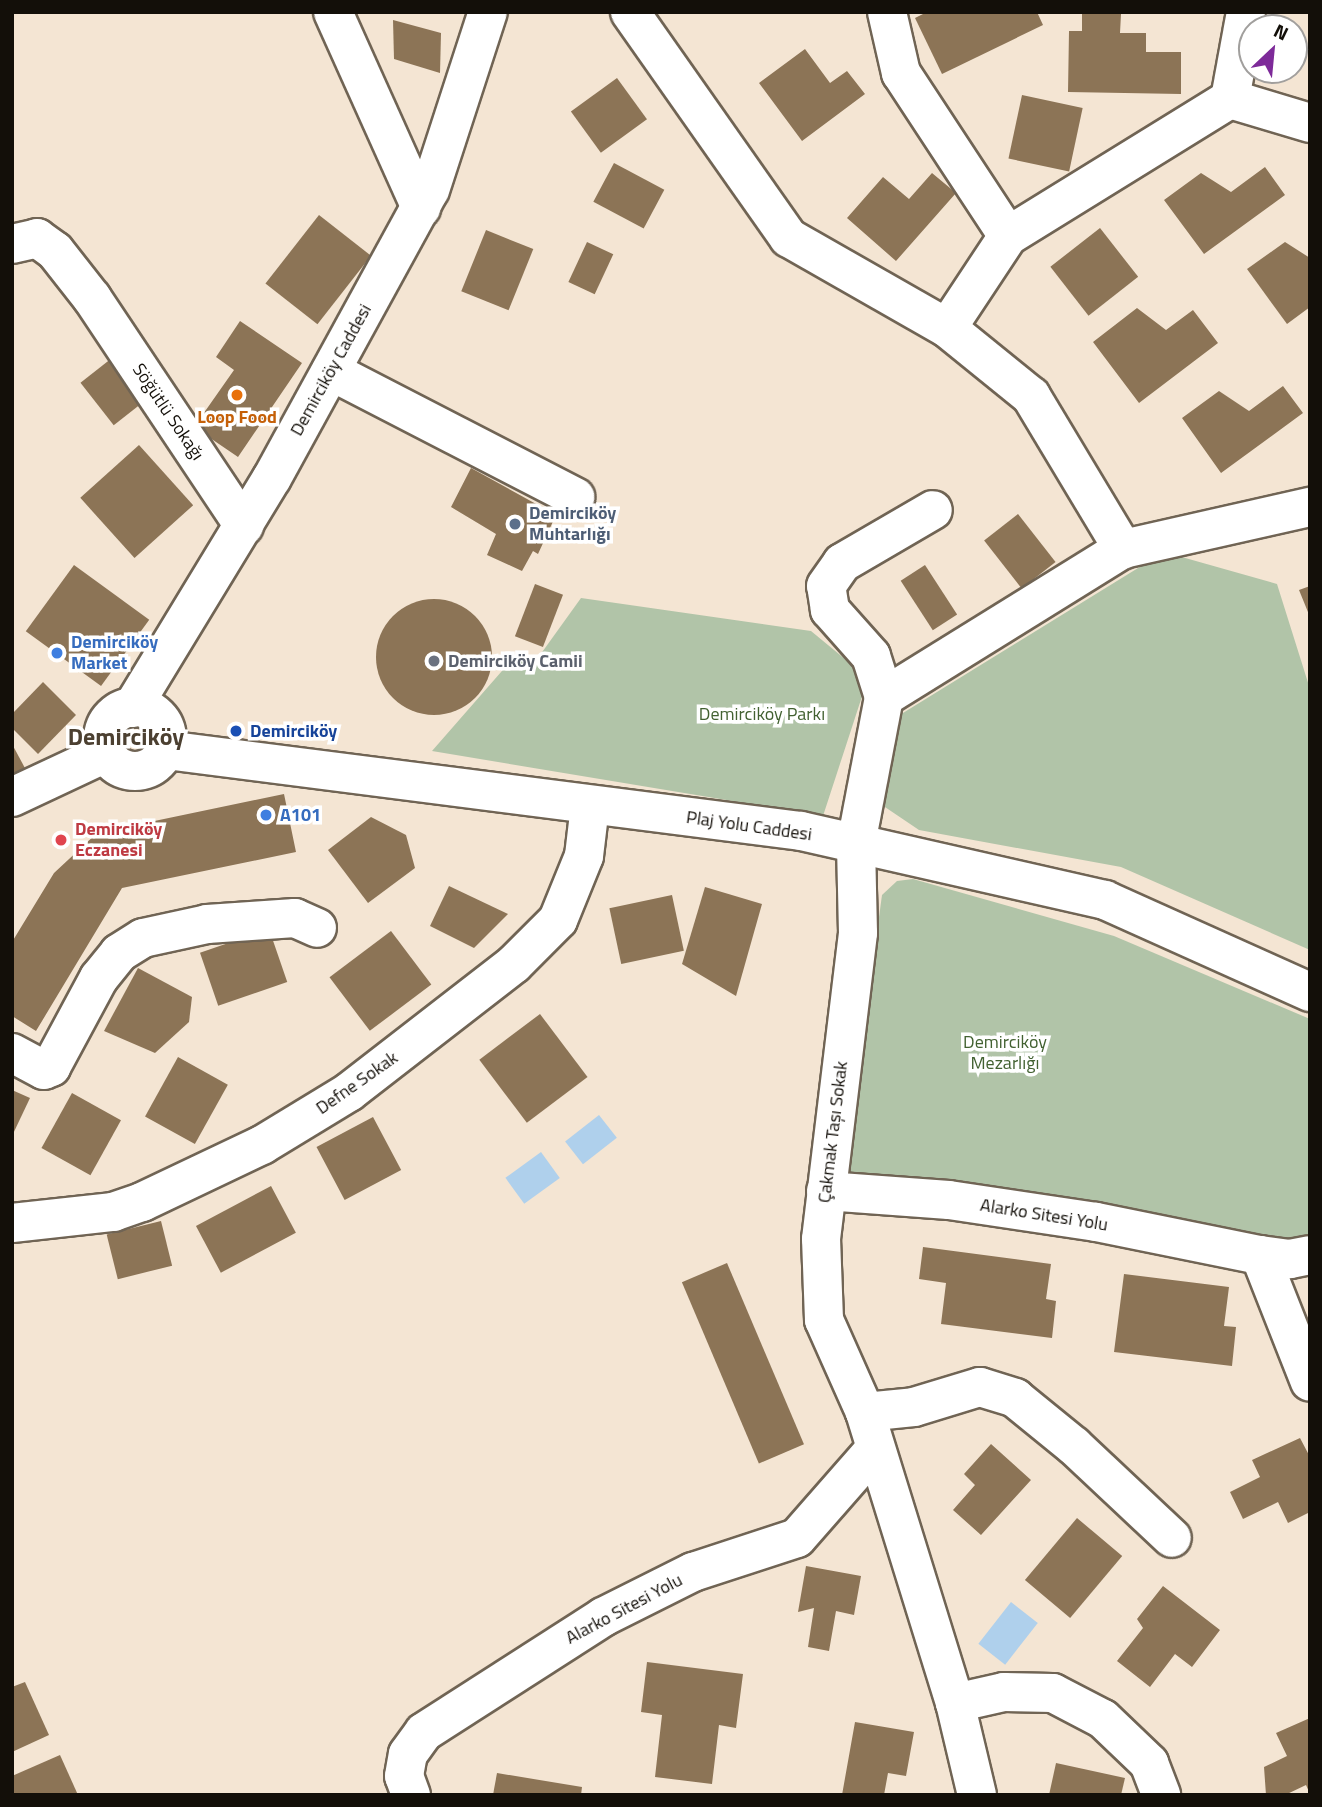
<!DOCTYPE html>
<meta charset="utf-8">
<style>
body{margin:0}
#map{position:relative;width:1322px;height:1807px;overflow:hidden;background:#f4e5d3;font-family:"Titillium Web",sans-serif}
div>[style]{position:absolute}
.green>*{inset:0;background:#b1c4a8}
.water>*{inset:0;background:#afd0ec;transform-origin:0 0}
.building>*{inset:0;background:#8c7456;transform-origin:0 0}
.round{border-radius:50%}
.roads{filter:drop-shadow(2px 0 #706454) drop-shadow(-2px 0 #706454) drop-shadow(0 2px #706454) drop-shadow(0 -2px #706454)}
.minor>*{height:38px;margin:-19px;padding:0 19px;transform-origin:19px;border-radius:19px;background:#fff}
.minor>.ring{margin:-19px;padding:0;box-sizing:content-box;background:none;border:38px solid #fff;border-radius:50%}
.dots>*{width:19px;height:19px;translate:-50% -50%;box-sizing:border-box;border:4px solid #fff;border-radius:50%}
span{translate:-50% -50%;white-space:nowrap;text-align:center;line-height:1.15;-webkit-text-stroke:7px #fff;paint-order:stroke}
.street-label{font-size:18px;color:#130f09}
.food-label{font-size:18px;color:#c56008;font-weight:700}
.service-label{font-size:18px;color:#4e5e75;font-weight:700}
.left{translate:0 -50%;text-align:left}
.shop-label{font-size:18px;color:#366cbe;font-weight:700}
.worship-label{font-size:18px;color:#5b616d;font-weight:700}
.park-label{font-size:18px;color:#426131}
.transit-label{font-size:18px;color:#164399;font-weight:700}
.health-label{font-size:18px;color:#be3a42;font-weight:700}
.district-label{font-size:24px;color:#4c4031;font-weight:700}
.frame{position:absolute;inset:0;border:14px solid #130f09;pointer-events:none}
.north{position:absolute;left:1238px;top:14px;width:70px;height:70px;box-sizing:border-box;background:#fff;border:2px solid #a19f9d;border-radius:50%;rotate:26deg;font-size:19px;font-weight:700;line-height:28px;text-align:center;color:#130f09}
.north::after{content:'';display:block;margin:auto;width:24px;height:32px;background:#7d2a99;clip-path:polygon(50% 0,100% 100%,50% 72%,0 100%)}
</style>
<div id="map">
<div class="green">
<i style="clip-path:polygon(1164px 552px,1277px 584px,1310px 689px,1310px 950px,1121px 867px,919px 830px,879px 803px,890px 721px)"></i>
<i style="clip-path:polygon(581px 598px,811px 631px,868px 678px,823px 816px,432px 751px,516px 655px,535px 662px)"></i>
<i style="clip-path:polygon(913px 879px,1114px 936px,1310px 1019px,1310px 1241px,844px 1175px,882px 895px,897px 881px)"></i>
</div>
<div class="water">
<i style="left:599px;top:1115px;width:29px;height:43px;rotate:52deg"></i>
<i style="left:541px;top:1152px;width:32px;height:44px;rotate:54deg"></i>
<i style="left:1011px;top:1602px;width:34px;height:53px;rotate:38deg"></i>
</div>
<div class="building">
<i style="clip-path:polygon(927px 12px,1037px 12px,1043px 25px,942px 74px,915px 18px)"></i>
<i style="clip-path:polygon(1082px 13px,1121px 14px,1120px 33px,1146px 33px,1146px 52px,1181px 52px,1181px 94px,1068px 92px,1069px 31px,1082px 31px)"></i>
<i style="clip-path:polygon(393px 20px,441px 33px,440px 73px,394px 59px)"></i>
<i style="clip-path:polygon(805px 49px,830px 83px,847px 71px,865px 94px,802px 141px,759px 83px)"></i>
<i style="left:617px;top:78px;width:51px;height:57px;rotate:54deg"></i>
<i style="left:1022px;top:95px;width:62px;height:65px;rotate:12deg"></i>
<i style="left:614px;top:163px;width:57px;height:44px;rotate:28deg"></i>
<i style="clip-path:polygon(1265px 167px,1285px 195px,1204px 254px,1164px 200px,1201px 173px,1231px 192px)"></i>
<i style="clip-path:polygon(932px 173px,956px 193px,896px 261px,847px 218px,883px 177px,909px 199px)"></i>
<i style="left:319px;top:215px;width:66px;height:87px;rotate:38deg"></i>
<i style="left:1100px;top:228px;width:62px;height:63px;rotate:52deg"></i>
<i style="left:486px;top:230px;width:51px;height:66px;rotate:22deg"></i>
<i style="left:587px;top:242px;width:29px;height:44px;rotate:25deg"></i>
<i style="clip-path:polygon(1285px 242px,1310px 258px,1310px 307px,1287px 324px,1247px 269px)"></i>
<i style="clip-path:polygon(1137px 308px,1166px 330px,1193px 310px,1218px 343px,1139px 403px,1093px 342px)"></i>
<i style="clip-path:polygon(240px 321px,302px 363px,238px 457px,194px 427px,234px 370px,216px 357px)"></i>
<i style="left:112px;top:358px;width:54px;height:40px;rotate:52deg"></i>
<i style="clip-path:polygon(1283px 386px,1303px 413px,1221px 473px,1182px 418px,1219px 391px,1249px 411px)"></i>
<i style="left:139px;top:445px;width:81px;height:79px;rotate:48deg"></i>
<i style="clip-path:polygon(471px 468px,556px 515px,538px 554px,533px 551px,522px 571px,487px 555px,496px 534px,451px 507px)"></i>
<i style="left:1018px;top:514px;width:61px;height:43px;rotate:52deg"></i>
<i style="left:74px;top:565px;width:93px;height:82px;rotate:36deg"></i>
<i style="left:925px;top:565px;width:59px;height:29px;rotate:57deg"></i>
<i style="left:535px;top:584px;width:30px;height:56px;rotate:21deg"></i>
<i style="clip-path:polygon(1310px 586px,1310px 617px,1299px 590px)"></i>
<i class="round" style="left:376px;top:599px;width:116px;height:116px"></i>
<i style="clip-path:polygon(43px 682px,76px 715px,38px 754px,12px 728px,12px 714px)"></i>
<i style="clip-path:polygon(12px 744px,26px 770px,12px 777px)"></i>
<i style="clip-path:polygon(284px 794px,296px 852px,122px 888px,36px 1031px,12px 1016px,12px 942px,54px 873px,97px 833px)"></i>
<i style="clip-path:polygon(371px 817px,406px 835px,415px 868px,368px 903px,328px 850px)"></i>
<i style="clip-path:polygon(449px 886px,508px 914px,474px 948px,430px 926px)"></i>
<i style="clip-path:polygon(705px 887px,762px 904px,736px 996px,682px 964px)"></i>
<i style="left:672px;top:895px;width:57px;height:64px;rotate:78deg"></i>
<i style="left:269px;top:929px;width:56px;height:73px;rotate:71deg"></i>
<i style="left:391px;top:931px;width:67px;height:77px;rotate:53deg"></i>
<i style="clip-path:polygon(138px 968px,192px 997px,189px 1022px,155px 1053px,104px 1031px)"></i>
<i style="left:540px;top:1014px;width:79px;height:76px;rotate:53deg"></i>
<i style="left:178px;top:1057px;width:57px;height:68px;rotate:29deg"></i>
<i style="clip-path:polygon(12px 1090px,30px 1098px,12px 1136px)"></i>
<i style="left:72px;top:1093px;width:56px;height:63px;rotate:29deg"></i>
<i style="left:373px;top:1117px;width:60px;height:64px;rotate:62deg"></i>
<i style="left:271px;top:1186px;width:53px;height:85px;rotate:62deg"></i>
<i style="left:161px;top:1221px;width:46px;height:56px;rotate:76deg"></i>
<i style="clip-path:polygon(923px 1247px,1051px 1264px,1046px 1299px,1056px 1301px,1052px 1338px,941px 1324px,946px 1283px,919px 1279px)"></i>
<i style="left:727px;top:1263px;width:197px;height:49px;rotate:67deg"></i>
<i style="clip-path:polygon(1124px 1274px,1229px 1287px,1224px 1326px,1236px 1327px,1232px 1366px,1114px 1352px)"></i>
<i style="clip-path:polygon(1300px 1438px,1310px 1457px,1310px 1512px,1288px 1523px,1278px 1502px,1243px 1519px,1230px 1492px,1260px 1477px,1252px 1460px)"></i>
<i style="clip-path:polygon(991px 1444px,1031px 1480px,981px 1535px,953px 1510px,975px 1485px,964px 1474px)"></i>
<i style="left:1077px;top:1518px;width:59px;height:81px;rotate:40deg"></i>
<i style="clip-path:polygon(806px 1566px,861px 1576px,854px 1615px,836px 1611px,829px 1651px,808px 1647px,814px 1608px,798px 1612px)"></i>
<i style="clip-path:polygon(1163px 1586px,1220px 1630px,1192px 1667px,1175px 1654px,1150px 1687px,1117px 1661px,1143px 1628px,1137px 1619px)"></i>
<i style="clip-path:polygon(647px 1662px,743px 1674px,736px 1728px,719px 1725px,712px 1784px,655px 1777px,662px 1715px,641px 1712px)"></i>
<i style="clip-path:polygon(25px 1682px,49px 1735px,12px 1752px,12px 1687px)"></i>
<i style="clip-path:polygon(1310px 1718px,1310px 1794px,1306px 1785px,1285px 1795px,1266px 1795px,1264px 1767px,1287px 1756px,1276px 1733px)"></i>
<i style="clip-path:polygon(855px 1722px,914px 1732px,906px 1776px,888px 1773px,884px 1795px,842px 1795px)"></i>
<i style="clip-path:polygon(60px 1755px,78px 1795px,12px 1795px,12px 1776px)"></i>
<i style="clip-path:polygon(1056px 1763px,1125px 1778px,1121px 1795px,1049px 1795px)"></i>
<i style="clip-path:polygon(497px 1773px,582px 1787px,581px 1795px,493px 1795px)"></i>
</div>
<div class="roads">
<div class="minor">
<i style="left:333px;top:12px;width:215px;rotate:65.8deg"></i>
<i style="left:630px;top:12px;width:276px;rotate:54.9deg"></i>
<i style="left:789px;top:238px;width:182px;rotate:29.7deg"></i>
<i style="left:947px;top:328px;width:108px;rotate:39deg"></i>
<i style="left:1031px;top:396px;width:179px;rotate:59deg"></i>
<i style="left:1123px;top:549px;width:192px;rotate:-12.7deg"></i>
<i style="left:887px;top:12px;width:63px;rotate:77.1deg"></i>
<i style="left:901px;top:73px;width:195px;rotate:56.7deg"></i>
<i style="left:1008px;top:236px;width:110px;rotate:123.5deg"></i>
<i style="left:1230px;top:99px;width:88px;rotate:-79.6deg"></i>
<i style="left:1008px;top:236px;width:261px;rotate:-31.7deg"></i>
<i style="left:1230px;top:99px;width:84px;rotate:16.7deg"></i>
<i style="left:12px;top:244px;width:26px;rotate:-13deg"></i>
<i style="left:37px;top:238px;width:22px;rotate:36deg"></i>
<i style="left:55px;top:251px;width:60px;rotate:51.8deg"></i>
<i style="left:92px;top:298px;width:274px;rotate:56.3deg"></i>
<i style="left:331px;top:371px;width:275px;rotate:27.3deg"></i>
<i style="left:884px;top:697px;width:43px;rotate:-107.6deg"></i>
<i style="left:871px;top:656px;width:62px;rotate:-131.7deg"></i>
<i style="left:830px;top:610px;width:24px;rotate:-99deg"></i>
<i style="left:826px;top:586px;width:28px;rotate:-55deg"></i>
<i style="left:842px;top:563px;width:105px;rotate:-30.2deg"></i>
<i class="ring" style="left:103px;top:707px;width:26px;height:26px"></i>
<i style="left:132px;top:708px;width:269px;rotate:-58.7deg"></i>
<i style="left:272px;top:478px;width:328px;rotate:-61.3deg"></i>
<i style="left:430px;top:190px;width:187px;rotate:-72deg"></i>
<i style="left:166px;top:750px;width:640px;rotate:7.27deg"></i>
<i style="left:801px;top:831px;width:312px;rotate:12.8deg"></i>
<i style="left:1105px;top:900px;width:225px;rotate:24.2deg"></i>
<i style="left:12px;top:797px;width:104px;rotate:-25.1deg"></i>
<i style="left:12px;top:1053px;width:36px;rotate:28deg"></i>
<i style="left:44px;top:1070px;width:8px;rotate:-23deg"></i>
<i style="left:51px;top:1067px;width:101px;rotate:-61.7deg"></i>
<i style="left:99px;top:978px;width:32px;rotate:-51deg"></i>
<i style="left:119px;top:953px;width:28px;rotate:-32deg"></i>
<i style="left:143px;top:938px;width:66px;rotate:-12.3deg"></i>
<i style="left:207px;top:924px;width:88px;rotate:-3.9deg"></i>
<i style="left:295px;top:918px;width:24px;rotate:24deg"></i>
<i style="left:826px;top:1191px;width:123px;rotate:4.2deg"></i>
<i style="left:949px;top:1200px;width:149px;rotate:8.5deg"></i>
<i style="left:1096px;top:1222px;width:167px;rotate:11.4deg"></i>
<i style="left:1260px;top:1255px;width:136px;rotate:68.5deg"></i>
<i style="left:12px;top:1223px;width:102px;rotate:-6.2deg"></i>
<i style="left:113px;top:1212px;width:31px;rotate:-19deg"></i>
<i style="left:142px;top:1202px;width:133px;rotate:-25.4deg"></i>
<i style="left:262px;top:1145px;width:102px;rotate:-31.3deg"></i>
<i style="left:349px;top:1092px;width:209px;rotate:-37.8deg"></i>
<i style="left:514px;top:964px;width:62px;rotate:-45deg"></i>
<i style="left:558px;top:920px;width:69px;rotate:-67.9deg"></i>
<i style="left:584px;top:856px;width:50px;rotate:-83.2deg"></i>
<i style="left:1260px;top:1255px;width:30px;rotate:8deg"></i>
<i style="left:1290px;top:1259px;width:20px;rotate:-11deg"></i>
<i style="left:865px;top:1412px;width:49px;rotate:-5.8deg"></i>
<i style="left:914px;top:1407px;width:69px;rotate:-16.9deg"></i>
<i style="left:980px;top:1387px;width:37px;rotate:17deg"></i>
<i style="left:1015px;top:1398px;width:76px;rotate:39.1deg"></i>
<i style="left:1074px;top:1446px;width:134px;rotate:43.2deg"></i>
<i style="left:955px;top:1703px;width:50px;rotate:-12.7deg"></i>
<i style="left:1004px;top:1692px;width:49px;rotate:1.2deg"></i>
<i style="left:1053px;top:1693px;width:56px;rotate:27.5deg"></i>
<i style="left:1103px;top:1719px;width:64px;rotate:43.7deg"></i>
<i style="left:1149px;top:1763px;width:34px;rotate:69deg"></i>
<i style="left:411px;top:1795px;width:20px;rotate:-110deg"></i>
<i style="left:404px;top:1776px;width:22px;rotate:-80deg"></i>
<i style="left:408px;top:1754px;width:27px;rotate:-54deg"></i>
<i style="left:424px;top:1732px;width:213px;rotate:-32.7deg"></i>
<i style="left:603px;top:1617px;width:101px;rotate:-26.6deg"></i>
<i style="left:693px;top:1572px;width:109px;rotate:-18.1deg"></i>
<i style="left:797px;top:1538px;width:117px;rotate:-48.8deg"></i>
<i style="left:977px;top:1795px;width:95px;rotate:-103.4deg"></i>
<i style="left:955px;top:1703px;width:305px;rotate:-107.2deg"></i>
<i style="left:865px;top:1412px;width:101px;rotate:-114deg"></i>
<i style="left:824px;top:1320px;width:81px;rotate:-92.1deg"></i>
<i style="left:821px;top:1239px;width:308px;rotate:-83.1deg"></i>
<i style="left:858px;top:933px;width:89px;rotate:-91.3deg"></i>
<i style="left:856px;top:844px;width:150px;rotate:-79.2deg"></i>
<i style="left:884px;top:697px;width:281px;rotate:-31.8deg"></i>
</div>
</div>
<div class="dots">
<i style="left:237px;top:395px;background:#e8710a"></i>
<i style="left:515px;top:524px;background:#5c6f8a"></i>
<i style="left:57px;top:653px;background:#3f7fe0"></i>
<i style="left:434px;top:661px;background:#6b7280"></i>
<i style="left:236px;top:731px;background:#1a4fb4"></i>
<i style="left:266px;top:815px;background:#3f7fe0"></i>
<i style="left:61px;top:840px;background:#e0444e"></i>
</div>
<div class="street-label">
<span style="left:331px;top:370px;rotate:-61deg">Demirciköy Caddesi</span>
<span style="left:168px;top:412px;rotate:56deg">Söğütlü Sokağı</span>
<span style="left:749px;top:826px;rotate:8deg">Plaj Yolu Caddesi</span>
<span style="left:357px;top:1083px;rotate:-35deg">Defne Sokak</span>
<span style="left:833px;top:1132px;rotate:-83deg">Çakmak Taşı Sokak</span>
<span style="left:1044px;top:1215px;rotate:9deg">Alarko Sitesi Yolu</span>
<span style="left:624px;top:1609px;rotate:-28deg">Alarko Sitesi Yolu</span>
</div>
<div class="food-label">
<span style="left:237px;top:417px">Loop Food</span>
</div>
<div class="service-label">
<span class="left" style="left:529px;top:524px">Demirciköy<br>Muhtarlığı</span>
</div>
<div class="shop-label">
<span class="left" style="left:71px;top:653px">Demirciköy<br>Market</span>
<span class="left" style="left:280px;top:815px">A101</span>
</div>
<div class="worship-label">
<span class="left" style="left:448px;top:661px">Demirciköy Camii</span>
</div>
<div class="park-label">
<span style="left:762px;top:714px">Demirciköy Parkı</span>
<span style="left:1005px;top:1053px">Demirciköy<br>Mezarlığı</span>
</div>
<div class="transit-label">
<span class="left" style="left:250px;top:731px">Demirciköy</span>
</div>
<div class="health-label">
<span class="left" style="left:75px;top:840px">Demirciköy<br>Eczanesi</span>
</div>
<div class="district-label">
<span style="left:126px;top:737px">Demirciköy</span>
</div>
<div class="frame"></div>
<div class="north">N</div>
</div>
